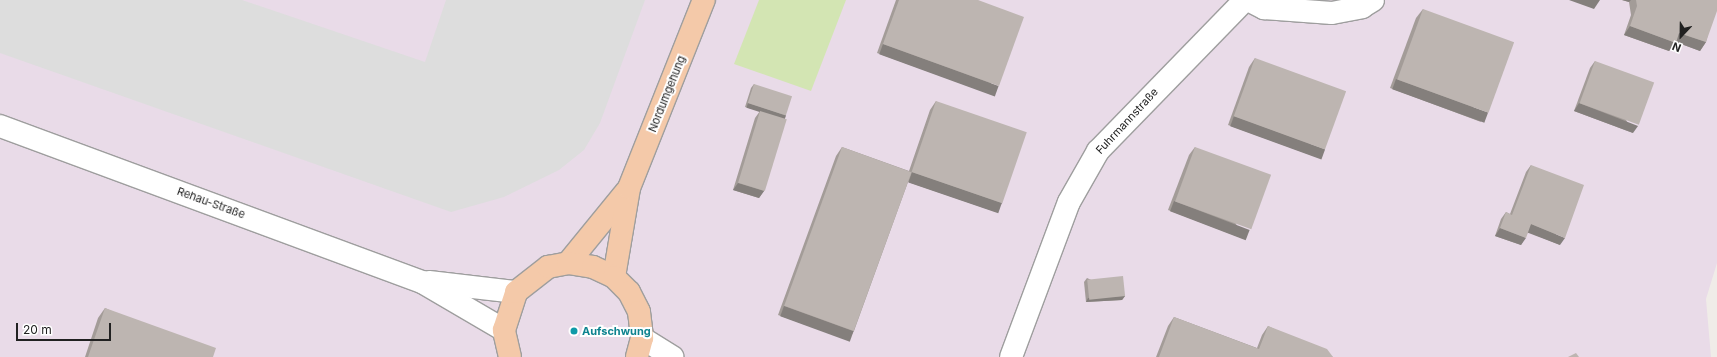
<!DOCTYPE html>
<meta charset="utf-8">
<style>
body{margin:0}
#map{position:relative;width:1717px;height:357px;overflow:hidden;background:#f0ece8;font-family:Inter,sans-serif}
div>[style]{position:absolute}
.industrial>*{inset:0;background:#e9dbe8}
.grass>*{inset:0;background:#d3e5b3}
.parking>*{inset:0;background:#ddd}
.roads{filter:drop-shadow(1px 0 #9e9e9e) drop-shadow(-1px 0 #9e9e9e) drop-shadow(0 1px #9e9e9e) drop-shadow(0 -1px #9e9e9e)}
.minor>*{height:22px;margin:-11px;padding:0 11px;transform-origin:11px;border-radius:11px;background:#fff}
.major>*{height:22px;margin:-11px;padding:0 11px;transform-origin:11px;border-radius:11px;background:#f4c9a9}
.wall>*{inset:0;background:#a39c98}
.shaded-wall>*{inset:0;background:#847f7c;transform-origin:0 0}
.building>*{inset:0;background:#bdb5b1;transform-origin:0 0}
.dots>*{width:11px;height:11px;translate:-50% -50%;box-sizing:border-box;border:2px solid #fff;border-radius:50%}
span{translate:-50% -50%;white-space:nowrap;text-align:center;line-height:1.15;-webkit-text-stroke:4px #fff;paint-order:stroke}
.street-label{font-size:11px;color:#212121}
.culture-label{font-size:11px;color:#0d838f;font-weight:700}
.left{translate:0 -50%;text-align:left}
.north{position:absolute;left:1661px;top:16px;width:40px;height:40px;-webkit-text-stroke:3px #fff;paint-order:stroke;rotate:202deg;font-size:11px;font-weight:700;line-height:16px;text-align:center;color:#212121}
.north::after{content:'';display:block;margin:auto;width:14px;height:18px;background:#212121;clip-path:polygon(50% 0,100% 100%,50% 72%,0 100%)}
.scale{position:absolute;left:16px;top:323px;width:95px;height:18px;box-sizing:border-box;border:2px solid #212121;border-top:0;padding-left:5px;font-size:12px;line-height:14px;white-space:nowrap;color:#212121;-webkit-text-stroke:3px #fff;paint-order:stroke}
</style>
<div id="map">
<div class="industrial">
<i style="clip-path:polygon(0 0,1717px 0,1717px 263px,1706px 299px,1711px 357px,0 357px)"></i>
</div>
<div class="grass">
<i style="clip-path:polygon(759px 0,846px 0,811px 91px,734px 64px)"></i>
</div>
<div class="parking">
<i style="clip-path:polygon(0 0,242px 0,425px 62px,446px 0,645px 0,600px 123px,584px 150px,559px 170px,504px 197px,451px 212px,0 53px)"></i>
</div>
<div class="roads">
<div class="minor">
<i style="left:1248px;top:0;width:18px;rotate:27deg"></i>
<i style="left:1264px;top:8px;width:68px;rotate:4.2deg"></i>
<i style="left:1332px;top:13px;width:31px;rotate:-11deg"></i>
<i style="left:1362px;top:7px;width:13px;rotate:-32deg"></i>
<i style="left:0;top:126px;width:450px;rotate:20.3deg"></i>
<i style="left:422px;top:282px;width:95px;rotate:30.3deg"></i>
<i style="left:429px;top:282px;width:88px;rotate:6.6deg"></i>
<i style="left:642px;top:338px;width:36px;rotate:32deg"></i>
<i style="left:1011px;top:357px;width:165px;rotate:-69.5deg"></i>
<i style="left:1069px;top:202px;width:59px;rotate:-60.4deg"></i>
<i style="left:1098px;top:151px;width:211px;rotate:-45.8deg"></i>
</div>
<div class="major">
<i style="left:568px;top:263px;width:92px;rotate:-50.8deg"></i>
<i style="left:614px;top:277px;width:90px;rotate:-80.4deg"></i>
<i style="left:629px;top:188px;width:202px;rotate:-68.3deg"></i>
<i style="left:510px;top:357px;width:28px;rotate:-103deg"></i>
<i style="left:504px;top:330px;width:40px;rotate:-72deg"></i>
<i style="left:516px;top:292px;width:41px;rotate:-38deg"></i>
<i style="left:548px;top:267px;width:20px;rotate:-11deg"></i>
<i style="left:568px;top:263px;width:25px;rotate:9deg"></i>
<i style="left:593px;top:267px;width:23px;rotate:25deg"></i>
<i style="left:614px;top:277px;width:21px;rotate:45deg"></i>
<i style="left:629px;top:292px;width:22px;rotate:63deg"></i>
<i style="left:639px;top:312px;width:26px;rotate:83deg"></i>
<i style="left:642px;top:338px;width:20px;rotate:105deg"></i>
</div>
</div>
<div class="wall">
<i style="clip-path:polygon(896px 0,978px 0,993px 95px,877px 53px)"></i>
<i style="clip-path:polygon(1622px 0,1717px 0,1706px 42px,1700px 51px,1676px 42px,1669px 51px,1624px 35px,1631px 15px,1629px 2px)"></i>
<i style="clip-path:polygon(1423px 9px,1481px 122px,1390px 88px,1416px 18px)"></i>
<i style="clip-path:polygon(1255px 58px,1319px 158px,1228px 125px,1249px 67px)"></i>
<i style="clip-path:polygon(1595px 61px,1633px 133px,1574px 111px,1590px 68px)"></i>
<i style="clip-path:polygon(754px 84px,786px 115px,784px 118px,764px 191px,759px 198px,733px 190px,755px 118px,760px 111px,745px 107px,751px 88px)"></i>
<i style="clip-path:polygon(936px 101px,1002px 203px,996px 212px,908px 182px,854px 331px,848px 340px,778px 315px,836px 156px,842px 147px,909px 171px,930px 110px)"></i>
<i style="clip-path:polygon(1195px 147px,1244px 239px,1168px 210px,1189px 155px)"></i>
<i style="clip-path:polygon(1531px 165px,1560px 245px,1528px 232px,1521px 245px,1495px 236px,1501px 219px,1506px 212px,1510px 214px,1526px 172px)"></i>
<i style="clip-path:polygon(1087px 278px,1125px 296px,1122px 300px,1086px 302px,1084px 282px)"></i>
<i style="clip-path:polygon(105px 308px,213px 357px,85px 357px,98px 318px)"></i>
<i style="clip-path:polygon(1174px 317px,1257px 348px,1262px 335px,1268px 326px,1333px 357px,1156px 357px,1168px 326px)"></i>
</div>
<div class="shaded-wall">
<i style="clip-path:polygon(1569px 0,1600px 0,1594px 9px)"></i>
<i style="clip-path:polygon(1622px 0,1631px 0,1629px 2px)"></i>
<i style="clip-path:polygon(1630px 26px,1676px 43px,1669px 51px,1624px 35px)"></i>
<i style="clip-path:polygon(1679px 33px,1706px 42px,1700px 51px,1673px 41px)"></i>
<i style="left:883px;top:44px;width:123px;height:11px;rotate:20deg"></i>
<i style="left:1396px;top:79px;width:98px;height:11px;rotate:20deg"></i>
<i style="left:748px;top:103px;width:40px;height:5px;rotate:18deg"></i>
<i style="clip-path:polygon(1579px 103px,1638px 126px,1633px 133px,1574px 111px)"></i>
<i style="left:1234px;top:116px;width:97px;height:11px;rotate:20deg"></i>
<i style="left:912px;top:172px;width:95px;height:11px;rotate:19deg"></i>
<i style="clip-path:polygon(738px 183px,764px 191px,759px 198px,733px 190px)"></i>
<i style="left:1174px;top:201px;width:81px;height:11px;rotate:21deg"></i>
<i style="clip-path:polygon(1531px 224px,1565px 238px,1560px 245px,1526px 232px)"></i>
<i style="clip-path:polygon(1500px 228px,1526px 238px,1521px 245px,1495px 236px)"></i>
<i style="clip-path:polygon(1125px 296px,1122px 300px,1086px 302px,1088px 298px)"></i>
<i style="left:784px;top:306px;width:74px;height:11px;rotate:20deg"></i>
</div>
<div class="building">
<i style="clip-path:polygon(899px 0,978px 0,1024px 17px,999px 86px,883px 44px)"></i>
<i style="clip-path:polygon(1636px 0,1717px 0,1717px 11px,1706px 42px,1679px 33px,1676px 43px,1630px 26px,1637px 6px)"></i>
<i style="left:1423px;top:9px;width:97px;height:75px;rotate:20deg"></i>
<i style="left:1255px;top:58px;width:97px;height:62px;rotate:20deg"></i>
<i style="left:1595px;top:61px;width:63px;height:45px;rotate:20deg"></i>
<i style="left:754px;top:84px;width:40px;height:20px;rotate:18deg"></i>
<i style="left:936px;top:101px;width:96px;height:75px;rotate:19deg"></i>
<i style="left:760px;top:111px;width:28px;height:75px;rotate:17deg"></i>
<i style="left:842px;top:147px;width:74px;height:169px;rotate:20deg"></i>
<i style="left:1195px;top:147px;width:81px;height:58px;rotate:20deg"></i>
<i style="clip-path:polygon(1531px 165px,1584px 185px,1565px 238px,1531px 224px,1526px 238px,1500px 228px,1506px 212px,1512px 215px)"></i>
<i style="left:1123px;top:276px;width:20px;height:36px;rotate:84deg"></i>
<i style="clip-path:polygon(105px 308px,216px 348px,213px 357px,88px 357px)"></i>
<i style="clip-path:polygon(1174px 317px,1259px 349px,1268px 326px,1327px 349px,1333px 357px,1159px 357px)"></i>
<i style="clip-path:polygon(1576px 353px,1579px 357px,1568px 357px)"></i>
</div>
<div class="dots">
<i style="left:574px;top:331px;background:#0f9aa8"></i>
</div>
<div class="street-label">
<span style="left:667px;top:94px;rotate:-68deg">Nordumgehung</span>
<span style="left:1127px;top:121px;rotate:-47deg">Fuhrmannstraße</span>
<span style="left:211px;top:203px;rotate:20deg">Rehau-Straße</span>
</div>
<div class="culture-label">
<span class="left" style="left:582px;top:331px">Aufschwung</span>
</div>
<div class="north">N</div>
<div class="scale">20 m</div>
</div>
